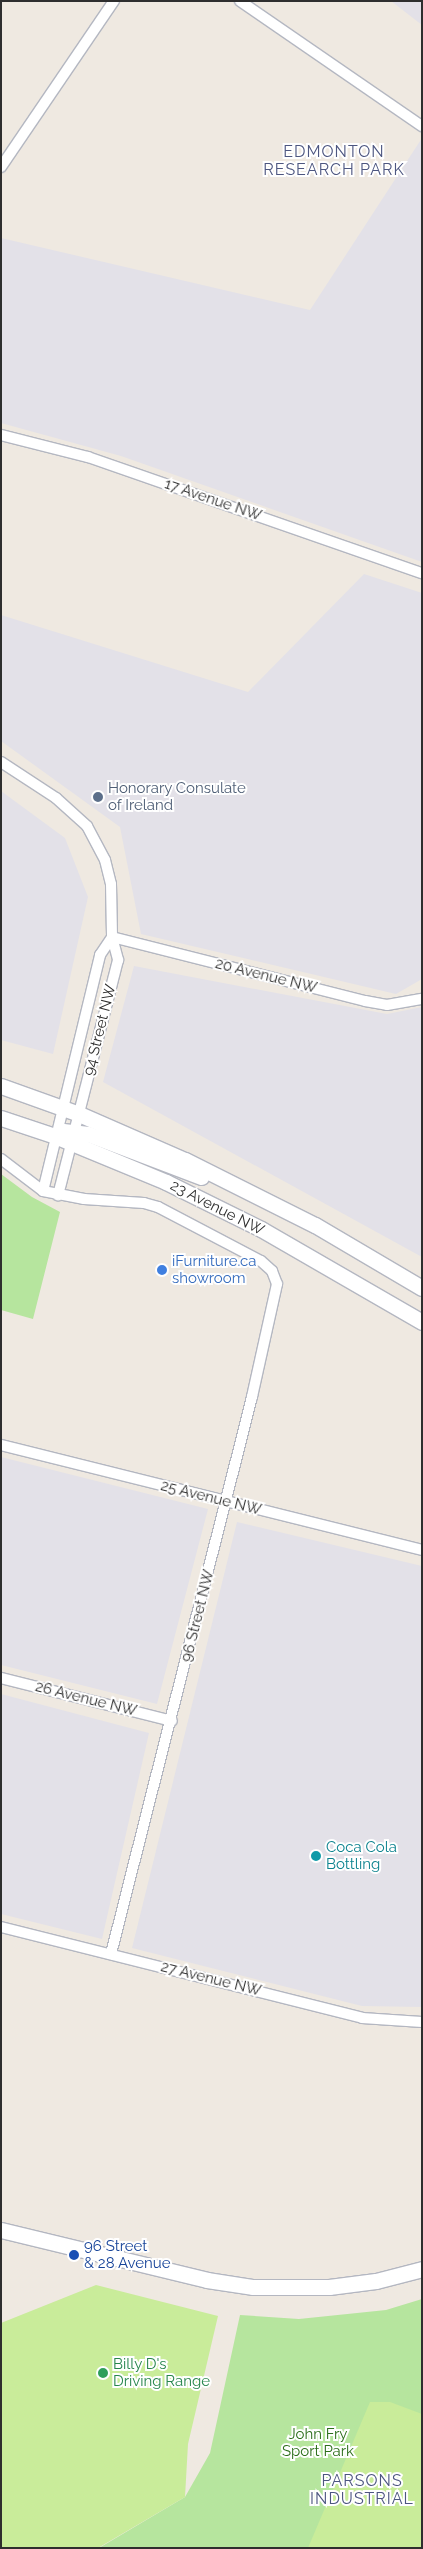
<!DOCTYPE html>
<style>
body{margin:0}
#map{position:relative;width:423px;height:2549px;overflow:hidden;background:#efe9e1;font-family:Raleway,sans-serif}
div>[style]{position:absolute}
.industrial>*{inset:0;background:#e3e1e8}
.green>*{inset:0;background:#b6e59e}
.pitch>*{inset:0;background:#c9ec9a}
.roads{filter:drop-shadow(1px 0 #b4b7c1) drop-shadow(-1px 0 #b4b7c1) drop-shadow(0 1px #b4b7c1) drop-shadow(0 -1px #b4b7c1)}
.street>*{height:10px;margin:-5px;padding:0 5px;transform-origin:5px;border-radius:5px;background:#fff}
.secondary>*{height:15px;margin:-7.5px;padding:0 7.5px;transform-origin:7.5px;border-radius:7.5px;background:#fff}
.dots>*{width:14px;height:14px;translate:-50% -50%;box-sizing:border-box;border:2px solid #fff;border-radius:50%}
span{translate:-50% -50%;white-space:nowrap;text-align:center;line-height:1.15;-webkit-text-stroke:4px #fff;paint-order:stroke}
.street-label{font-size:15px;color:#2e2e2e}
.service-label{font-size:15px;color:#4e5e75}
.left{translate:0 -50%;text-align:left}
.shop-label{font-size:15px;color:#366cbe}
.culture-label{font-size:15px;color:#0d838f}
.transit-label{font-size:15px;color:#164399}
.leisure-label{font-size:15px;color:#27864d}
.park-label{font-size:15px;color:#2c6e1b}
.neighbourhood-label{font-size:16px;color:#4d5680;letter-spacing:1px}
.frame{position:absolute;inset:0;border:2px solid #2e2e2e;pointer-events:none}
</style>
<div id="map">
<div class="industrial">
<i style="clip-path:polygon(391px 1px,422px 1px,422px 25px)"></i>
<i style="clip-path:polygon(422px 138px,422px 562px,121px 456px,1px 423px,1px 238px,310px 310px)"></i>
<i style="clip-path:polygon(364px 574px,422px 593px,422px 979px,396px 994px,141px 934px,120px 827px,1px 741px,1px 615px,248px 692px)"></i>
<i style="clip-path:polygon(1px 791px,65px 838px,88px 897px,53px 1054px,1px 1040px)"></i>
<i style="clip-path:polygon(134px 966px,387px 1014px,422px 1007px,422px 1257px,103px 1082px)"></i>
<i style="clip-path:polygon(1px 1457px,208px 1509px,157px 1704px,1px 1665px)"></i>
<i style="clip-path:polygon(237px 1522px,422px 1566px,422px 2007px,362px 2006px,132px 1948px)"></i>
<i style="clip-path:polygon(1px 1694px,149px 1733px,102px 1939px,1px 1914px)"></i>
</div>
<div class="green">
<i style="clip-path:polygon(1px 1174px,32px 1197px,60px 1212px,33px 1319px,1px 1310px)"></i>
<i style="clip-path:polygon(422px 2299px,422px 2548px,99px 2548px,185px 2497px,210px 2453px,240px 2315px,299px 2319px,386px 2310px)"></i>
</div>
<div class="pitch">
<i style="clip-path:polygon(96px 2285px,218px 2316px,188px 2444px,185px 2497px,98px 2548px,1px 2548px,1px 2323px)"></i>
<i style="clip-path:polygon(370px 2402px,390px 2402px,422px 2414px,422px 2548px,308px 2548px)"></i>
</div>
<div class="roads">
<div class="street">
<i style="left:240px;top:1px;width:221px;rotate:34.5deg"></i>
<i style="left:1px;top:167px;width:201px;rotate:-55.8deg"></i>
<i style="left:1px;top:435px;width:90px;rotate:14.2deg"></i>
<i style="left:88px;top:457px;width:354px;rotate:19.2deg"></i>
<i style="left:1px;top:762px;width:66px;rotate:33.2deg"></i>
<i style="left:56px;top:798px;width:42px;rotate:42.1deg"></i>
<i style="left:87px;top:826px;width:38px;rotate:62deg"></i>
<i style="left:105px;top:860px;width:25px;rotate:76deg"></i>
<i style="left:111px;top:884px;width:53px;rotate:88.9deg"></i>
<i style="left:112px;top:937px;width:24px;rotate:75deg"></i>
<i style="left:118px;top:960px;width:243px;rotate:104.3deg"></i>
<i style="left:112px;top:937px;width:261px;rotate:14.2deg"></i>
<i style="left:365px;top:1001px;width:22px;rotate:10deg"></i>
<i style="left:387px;top:1005px;width:36px;rotate:-10deg"></i>
<i style="left:1px;top:1159px;width:53px;rotate:37.3deg"></i>
<i style="left:43px;top:1191px;width:42px;rotate:11deg"></i>
<i style="left:84px;top:1199px;width:60px;rotate:3.8deg"></i>
<i style="left:144px;top:1203px;width:15px;rotate:16deg"></i>
<i style="left:158px;top:1207px;width:116px;rotate:27.7deg"></i>
<i style="left:261px;top:1261px;width:15px;rotate:42deg"></i>
<i style="left:272px;top:1271px;width:14px;rotate:69deg"></i>
<i style="left:277px;top:1284px;width:116px;rotate:102.5deg"></i>
<i style="left:252px;top:1397px;width:575px;rotate:104.21deg"></i>
<i style="left:43px;top:1191px;width:243px;rotate:-76.4deg"></i>
<i style="left:100px;top:955px;width:22px;rotate:-56deg"></i>
<i style="left:1px;top:1445px;width:434px;rotate:14deg"></i>
<i style="left:1px;top:1678px;width:176px;rotate:14.1deg"></i>
<i style="left:1px;top:1927px;width:372px;rotate:14.1deg"></i>
<i style="left:362px;top:2018px;width:60px;rotate:3.8deg"></i>
</div>
<div class="secondary">
<i style="left:1px;top:1086px;width:83px;rotate:19.7deg"></i>
<i style="left:79px;top:1114px;width:116px;rotate:23.5deg"></i>
<i style="left:185px;top:1160px;width:145px;rotate:26.6deg"></i>
<i style="left:315px;top:1225px;width:124px;rotate:30.5deg"></i>
<i style="left:1px;top:1118px;width:57px;rotate:18.4deg"></i>
<i style="left:55px;top:1136px;width:120px;rotate:22.5deg"></i>
<i style="left:166px;top:1182px;width:106px;rotate:26.3deg"></i>
<i style="left:261px;top:1229px;width:186px;rotate:30deg"></i>
<i style="left:55px;top:1136px;width:9px;rotate:-32deg"></i>
<i style="left:63px;top:1131px;width:25px;rotate:7deg"></i>
<i style="left:88px;top:1134px;width:121px;rotate:20.8deg"></i>
<i style="left:1px;top:2230px;width:212px;rotate:13.6deg"></i>
<i style="left:207px;top:2280px;width:47px;rotate:8.7deg"></i>
<i style="left:253px;top:2287px;width:76px"></i>
<i style="left:329px;top:2287px;width:47px;rotate:-7.3deg"></i>
<i style="left:376px;top:2281px;width:48px;rotate:-14.6deg"></i>
</div>
</div>
<div class="dots">
<i style="left:98px;top:797px;background:#5c6f8a"></i>
<i style="left:162px;top:1270px;background:#3f7fe0"></i>
<i style="left:316px;top:1856px;background:#0f9aa8"></i>
<i style="left:74px;top:2255px;background:#1a4fb4"></i>
<i style="left:103px;top:2373px;background:#2e9e5b"></i>
</div>
<div class="street-label">
<span style="left:213px;top:500px;rotate:19deg">17 Avenue NW</span>
<span style="left:266px;top:976px;rotate:14deg">20 Avenue NW</span>
<span style="left:100px;top:1030px;rotate:-76deg">94 Street NW</span>
<span style="left:217px;top:1208px;rotate:27deg">23 Avenue NW</span>
<span style="left:211px;top:1498px;rotate:14deg">25 Avenue NW</span>
<span style="left:198px;top:1616px;rotate:-76deg">96 Street NW</span>
<span style="left:86px;top:1699px;rotate:14deg">26 Avenue NW</span>
<span style="left:211px;top:1979px;rotate:14deg">27 Avenue NW</span>
</div>
<div class="service-label">
<span class="left" style="left:108px;top:797px">Honorary Consulate<br>of Ireland</span>
</div>
<div class="shop-label">
<span class="left" style="left:172px;top:1270px">iFurniture.ca<br>showroom</span>
</div>
<div class="culture-label">
<span class="left" style="left:326px;top:1856px">Coca Cola<br>Bottling</span>
</div>
<div class="transit-label">
<span class="left" style="left:84px;top:2255px">96 Street<br>&amp; 28 Avenue</span>
</div>
<div class="leisure-label">
<span class="left" style="left:113px;top:2373px">Billy D's<br>Driving Range</span>
</div>
<div class="park-label">
<span style="left:318px;top:2443px">John Fry<br>Sport Park</span>
</div>
<div class="neighbourhood-label">
<span style="left:334px;top:161px">EDMONTON<br>RESEARCH PARK</span>
<span style="left:362px;top:2490px">PARSONS<br>INDUSTRIAL</span>
</div>
<div class="frame"></div>
</div>
